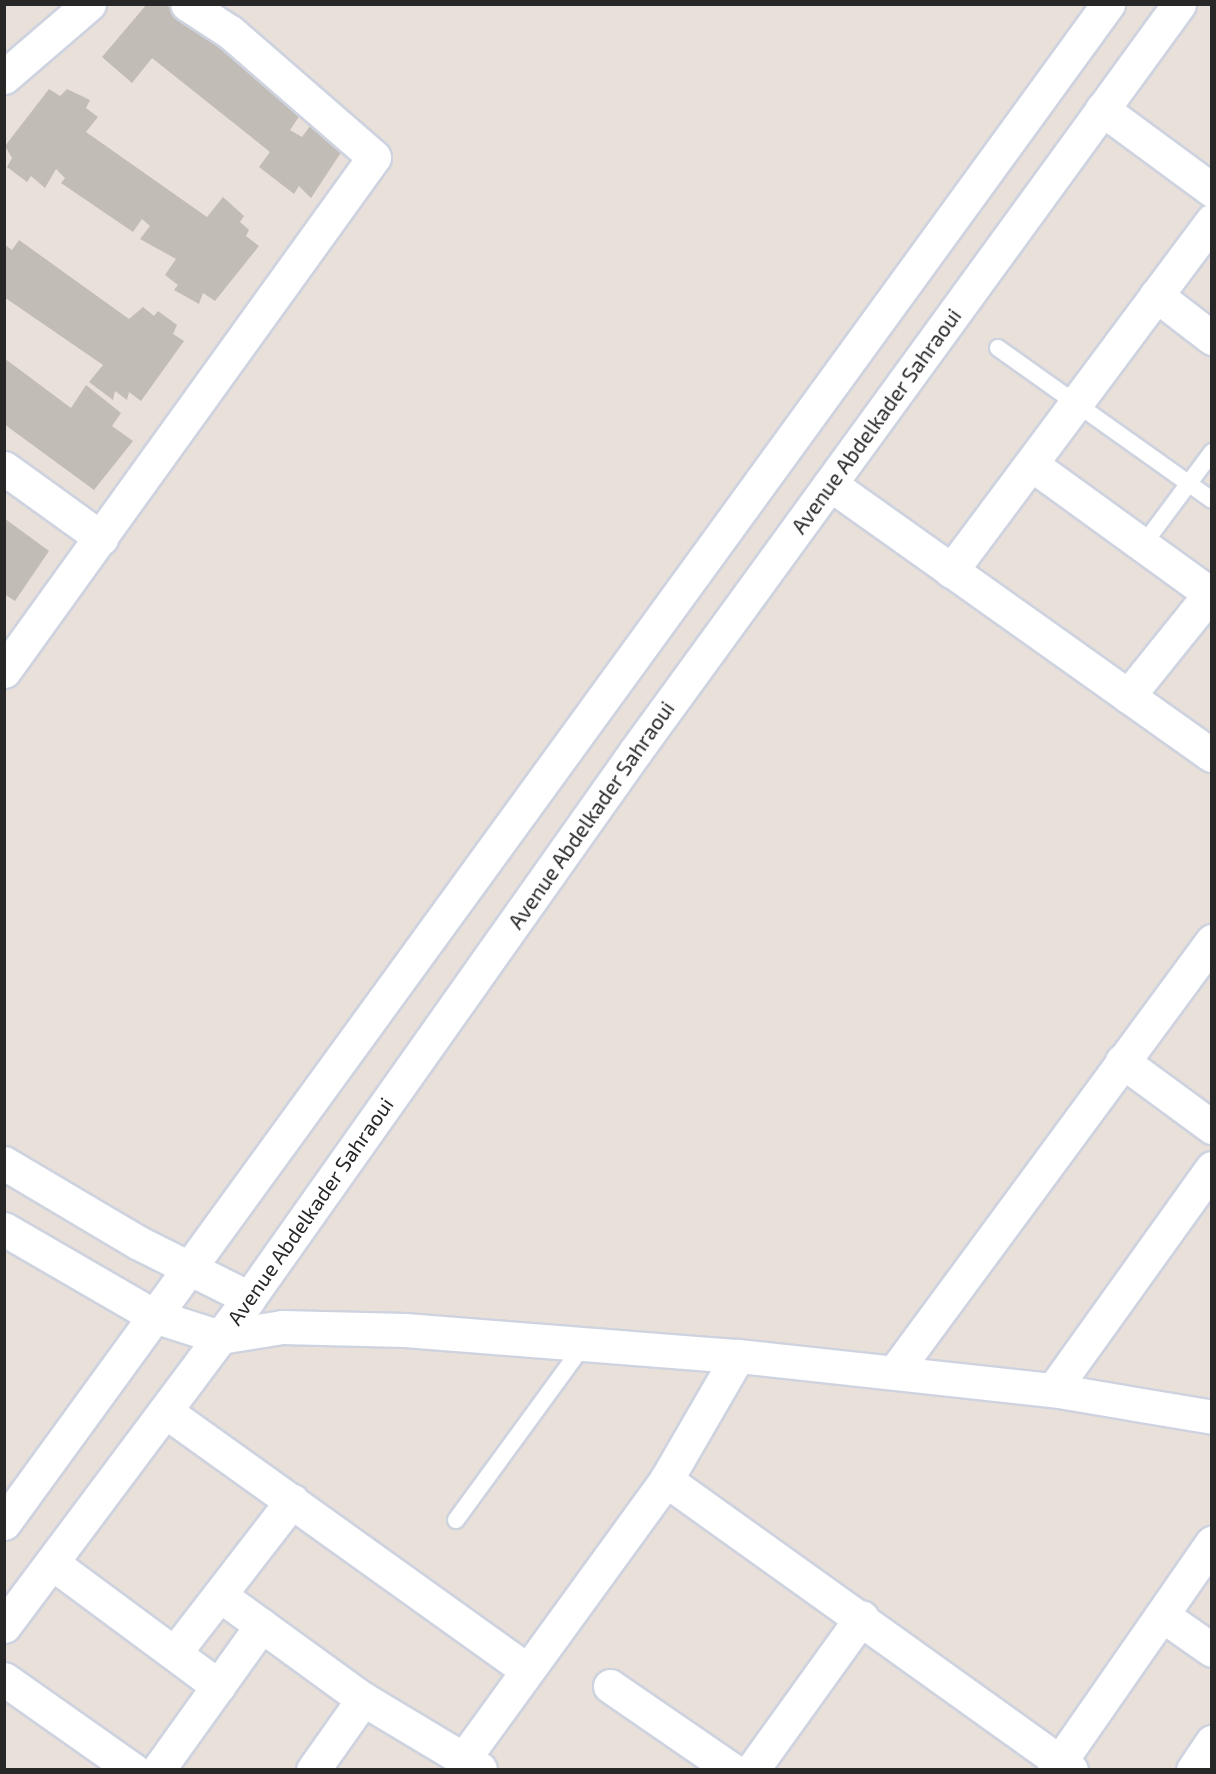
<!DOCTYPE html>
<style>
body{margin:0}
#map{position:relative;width:1216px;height:1774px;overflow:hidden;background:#e9e0d9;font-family:"Exo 2",sans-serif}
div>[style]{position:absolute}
.building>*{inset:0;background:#c1bcb5}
.roads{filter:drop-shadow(2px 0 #ced3df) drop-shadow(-2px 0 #ced3df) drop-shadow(0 2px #ced3df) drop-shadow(0 -2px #ced3df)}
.service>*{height:16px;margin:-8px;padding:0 8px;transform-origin:8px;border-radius:8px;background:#fff}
.minor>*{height:33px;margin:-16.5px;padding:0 16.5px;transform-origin:16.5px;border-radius:16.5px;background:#fff}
.tertiary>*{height:33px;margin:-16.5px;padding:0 16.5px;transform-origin:16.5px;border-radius:16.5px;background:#fff}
.secondary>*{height:33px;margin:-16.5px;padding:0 16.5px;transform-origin:16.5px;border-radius:16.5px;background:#fff}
span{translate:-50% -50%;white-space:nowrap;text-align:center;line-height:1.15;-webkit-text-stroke:6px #fff;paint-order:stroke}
.street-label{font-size:21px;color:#272727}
.frame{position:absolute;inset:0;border:6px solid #272727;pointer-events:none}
</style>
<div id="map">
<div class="building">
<i style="clip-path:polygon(147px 4px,165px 4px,304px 109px,290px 130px,302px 137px,316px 118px,348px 142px,311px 198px,299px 186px,294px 194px,259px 167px,270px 152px,152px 58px,132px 83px,102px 57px)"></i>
<i style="clip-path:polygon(49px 89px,60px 96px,67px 89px,90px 100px,86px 108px,98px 117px,86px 132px,207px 217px,223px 197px,244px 216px,240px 222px,249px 230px,246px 236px,259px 246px,215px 301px,203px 293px,199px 304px,174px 290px,178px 285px,165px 275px,176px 259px,140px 239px,150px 226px,142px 219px,133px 232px,61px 183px,65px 178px,56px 169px,45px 188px,31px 176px,27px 182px,7px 167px,12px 158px,5px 146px)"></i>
<i style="clip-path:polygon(19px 240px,129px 319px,143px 307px,154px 316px,158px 311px,177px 325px,173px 334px,184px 341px,141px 401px,129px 392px,127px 400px,115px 391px,113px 400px,89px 382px,103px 365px,4px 297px,4px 244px,12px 250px)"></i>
<i style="clip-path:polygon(4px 358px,71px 408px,86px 385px,121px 413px,112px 426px,133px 441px,94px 490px,4px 424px)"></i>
<i style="clip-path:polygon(4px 518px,49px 551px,15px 601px,4px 594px)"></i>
</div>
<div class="roads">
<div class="service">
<i style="left:998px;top:348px;width:262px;rotate:35.4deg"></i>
<i style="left:1143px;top:545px;width:116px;rotate:-53.4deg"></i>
<i style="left:456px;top:1520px;width:214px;rotate:-53.9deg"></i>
</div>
<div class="minor">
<i style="left:4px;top:77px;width:112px;rotate:-40.7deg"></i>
<i style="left:1102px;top:109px;width:137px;rotate:36.4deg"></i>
<i style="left:1156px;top:295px;width:71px;rotate:37.5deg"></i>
<i style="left:1031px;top:464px;width:223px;rotate:35.9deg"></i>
<i style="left:4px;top:468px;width:120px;rotate:35.8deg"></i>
<i style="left:830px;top:484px;width:468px;rotate:35.4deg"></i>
<i style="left:951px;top:571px;width:437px;rotate:-53.3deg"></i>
<i style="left:4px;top:671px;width:633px;rotate:-54.25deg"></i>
<i style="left:374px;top:157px;width:191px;rotate:-139deg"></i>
<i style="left:230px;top:32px;width:51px;rotate:-146.9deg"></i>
<i style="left:1128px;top:696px;width:131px;rotate:-51.2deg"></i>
<i style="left:1122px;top:1061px;width:112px;rotate:36.3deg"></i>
<i style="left:220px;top:1337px;width:63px;rotate:-9.2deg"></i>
<i style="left:282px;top:1327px;width:123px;rotate:1.4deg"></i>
<i style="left:405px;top:1330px;width:334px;rotate:4.5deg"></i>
<i style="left:738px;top:1356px;width:317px;rotate:6.2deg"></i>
<i style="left:1053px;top:1390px;width:161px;rotate:9.6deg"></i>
<i style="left:896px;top:1370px;width:533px;rotate:-53.62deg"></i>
<i style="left:1053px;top:1390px;width:273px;rotate:-54.4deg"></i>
<i style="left:165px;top:1411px;width:443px;rotate:35.6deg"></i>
<i style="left:666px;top:1480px;width:498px;rotate:35.6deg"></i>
<i style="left:52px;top:1563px;width:207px;rotate:36.5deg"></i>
<i style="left:221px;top:1596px;width:175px;rotate:36deg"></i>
<i style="left:363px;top:1699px;width:136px;rotate:30.9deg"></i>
<i style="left:1162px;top:1615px;width:61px;rotate:35deg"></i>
<i style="left:176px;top:1651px;width:190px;rotate:-52.3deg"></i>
<i style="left:4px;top:1679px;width:158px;rotate:35.2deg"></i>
<i style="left:610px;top:1686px;width:148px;rotate:34.5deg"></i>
<i style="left:462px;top:1761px;width:347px;rotate:-54deg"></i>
<i style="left:666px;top:1480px;width:143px;rotate:-59.9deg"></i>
<i style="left:158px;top:1770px;width:178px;rotate:-54.4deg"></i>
<i style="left:313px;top:1770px;width:87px;rotate:-54.8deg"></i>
<i style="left:752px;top:1770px;width:188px;rotate:-54.3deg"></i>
<i style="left:1054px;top:1770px;width:277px;rotate:-55.2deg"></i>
<i style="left:1193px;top:1770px;width:34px;rotate:-56deg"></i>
</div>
<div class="tertiary">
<i style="left:4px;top:1163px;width:155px;rotate:30.7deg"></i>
<i style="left:137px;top:1242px;width:125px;rotate:26.6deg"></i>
<i style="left:4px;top:1229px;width:173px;rotate:30.1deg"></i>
<i style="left:154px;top:1316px;width:69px;rotate:17.7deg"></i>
</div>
<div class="secondary">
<i style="left:4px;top:1523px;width:1878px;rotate:-53.99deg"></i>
<i style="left:4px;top:1626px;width:409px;rotate:-53.2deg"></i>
<i style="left:249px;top:1298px;width:669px;rotate:-54.74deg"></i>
<i style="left:635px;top:752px;width:925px;rotate:-53.97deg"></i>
</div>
</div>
<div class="street-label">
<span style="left:876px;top:421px;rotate:-54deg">Avenue Abdelkader Sahraoui</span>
<span style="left:591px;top:815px;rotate:-55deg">Avenue Abdelkader Sahraoui</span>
<span style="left:310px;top:1211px;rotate:-55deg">Avenue Abdelkader Sahraoui</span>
</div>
<div class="frame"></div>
</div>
